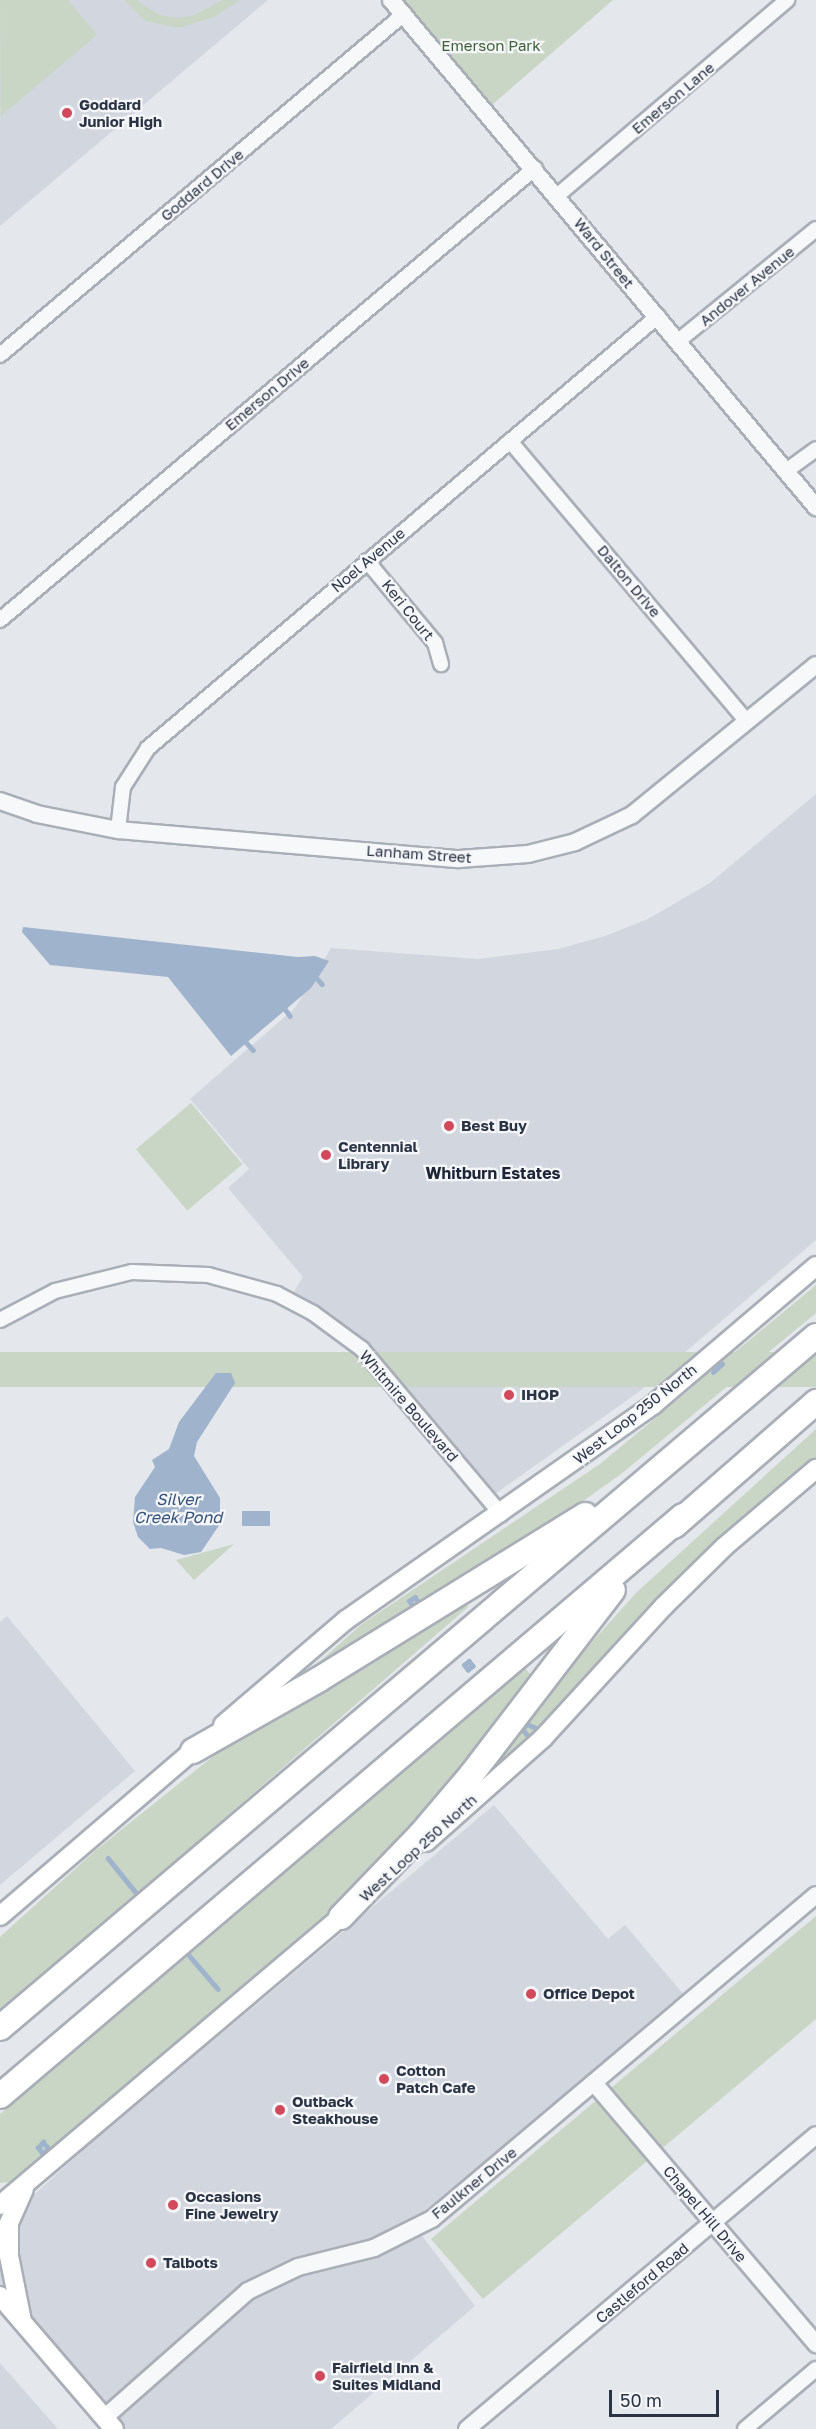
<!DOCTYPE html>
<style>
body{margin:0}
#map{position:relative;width:816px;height:2429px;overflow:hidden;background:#e4e7ec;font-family:"Golos Text",sans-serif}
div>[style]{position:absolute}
.built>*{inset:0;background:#d2d6de}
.green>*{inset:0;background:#c9d6c5;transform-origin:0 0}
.water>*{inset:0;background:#9fb4cc;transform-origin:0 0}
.stream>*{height:4.5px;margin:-2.25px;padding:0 2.25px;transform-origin:2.25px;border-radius:2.25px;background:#9fb4cc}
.roads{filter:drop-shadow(2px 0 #a9aeb7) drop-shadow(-2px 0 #a9aeb7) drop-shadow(0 2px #a9aeb7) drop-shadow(0 -2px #a9aeb7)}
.minor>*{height:14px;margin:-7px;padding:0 7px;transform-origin:7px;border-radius:7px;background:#f7f8fa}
.tertiary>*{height:16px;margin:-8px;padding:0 8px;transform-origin:8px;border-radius:8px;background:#f7f8fa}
.secondary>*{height:18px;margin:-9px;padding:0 9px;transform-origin:9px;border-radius:9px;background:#fff}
.motorway>*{height:24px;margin:-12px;padding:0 12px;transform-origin:12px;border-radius:12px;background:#fff}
.dots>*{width:16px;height:16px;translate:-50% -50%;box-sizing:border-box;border:3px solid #f4f6f9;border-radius:50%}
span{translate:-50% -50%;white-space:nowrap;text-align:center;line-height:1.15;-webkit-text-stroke:4.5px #f4f6f9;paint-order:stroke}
.park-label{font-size:15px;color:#3f6138}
.street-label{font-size:15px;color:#2b3445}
.poi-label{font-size:15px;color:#2b3445;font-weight:700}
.left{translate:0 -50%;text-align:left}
.neighbourhood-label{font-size:16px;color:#1d2536;font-weight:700}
.water-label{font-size:16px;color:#34527a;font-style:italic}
.scale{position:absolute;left:609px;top:2390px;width:110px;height:27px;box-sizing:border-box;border:3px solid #2b3445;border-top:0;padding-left:8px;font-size:18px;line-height:21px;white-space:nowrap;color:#2b3445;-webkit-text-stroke:4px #f4f6f9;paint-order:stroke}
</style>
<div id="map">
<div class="built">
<i style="clip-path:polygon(0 0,268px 0,0 226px)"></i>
<i style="clip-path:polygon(816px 794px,816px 1240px,640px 1391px,488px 1499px,385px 1375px,289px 1300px,303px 1277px,228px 1188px,249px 1169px,190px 1099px,295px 1008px,331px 948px,478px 959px,558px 949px,605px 936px,648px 919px,710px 883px)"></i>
<i style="clip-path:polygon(7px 1616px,135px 1771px,0 1885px,0 1622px)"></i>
<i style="clip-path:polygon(494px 1805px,608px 1939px,625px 1925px,690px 2002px,417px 2229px,475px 2306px,331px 2429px,113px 2429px,0 2297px,0 2226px,83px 2150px)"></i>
<i style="clip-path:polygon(0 2363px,58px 2429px,0 2429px)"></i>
</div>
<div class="green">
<i style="clip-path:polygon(0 0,68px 0,97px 35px,1px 116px)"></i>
<i style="clip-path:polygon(124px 0,136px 0,159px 15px,178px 18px,192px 16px,223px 0,240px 0,216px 16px,179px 28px,146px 21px)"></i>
<i style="clip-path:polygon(392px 0,613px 0,486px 110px)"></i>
<i style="left:191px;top:1103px;width:80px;height:72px;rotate:50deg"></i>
<i style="clip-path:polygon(816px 1285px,816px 1313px,621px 1474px,551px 1524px,321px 1667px,318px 1663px,362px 1624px,600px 1464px)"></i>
<i style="left:816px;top:1352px;width:35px;height:1071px;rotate:90deg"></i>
<i style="clip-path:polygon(816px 1429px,816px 1458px,676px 1582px,522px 1746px,459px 1804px,557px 1681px,636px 1593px)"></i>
<i style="clip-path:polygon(234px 1544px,194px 1580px,176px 1560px)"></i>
<i style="clip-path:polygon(463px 1599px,468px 1607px,0 2013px,0 1937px,96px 1850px,216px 1754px)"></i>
<i style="clip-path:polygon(525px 1668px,537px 1683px,354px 1890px,25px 2173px,11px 2182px,0 2183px,0 2114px)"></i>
<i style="clip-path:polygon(816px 1916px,816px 2019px,483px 2299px,431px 2239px)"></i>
</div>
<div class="water">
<i style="clip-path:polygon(23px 927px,298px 957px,315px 956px,329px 961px,311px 988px,231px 1056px,168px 977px,50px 965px,22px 932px)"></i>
<i style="clip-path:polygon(216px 1373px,231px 1373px,235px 1383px,197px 1442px,194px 1456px,220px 1498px,220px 1524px,201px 1552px,184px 1555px,161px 1548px,150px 1549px,138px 1537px,133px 1522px,135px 1497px,155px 1467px,152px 1460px,169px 1449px,179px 1422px)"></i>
<i style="left:242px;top:1511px;width:28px;height:15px"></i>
</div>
<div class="stream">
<i style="left:314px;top:975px;width:12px;rotate:48deg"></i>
<i style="left:283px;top:1006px;width:12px;rotate:55deg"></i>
<i style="left:245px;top:1041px;width:12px;rotate:48deg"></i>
<i style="left:713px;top:1372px;width:12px;rotate:-42deg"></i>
<i style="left:415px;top:1597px;width:7px;rotate:56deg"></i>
<i style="left:419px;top:1603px;width:7px;rotate:146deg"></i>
<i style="left:413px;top:1607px;width:7px;rotate:-124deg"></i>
<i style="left:409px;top:1601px;width:7px;rotate:-34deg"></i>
<i style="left:469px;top:1661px;width:6px;rotate:51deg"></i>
<i style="left:473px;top:1666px;width:6px;rotate:141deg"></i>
<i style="left:468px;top:1670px;width:6px;rotate:-129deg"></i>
<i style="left:464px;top:1665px;width:6px;rotate:-39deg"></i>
<i style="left:527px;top:1724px;width:12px;rotate:24deg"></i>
<i style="left:538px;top:1729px;width:13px;rotate:135deg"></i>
<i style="left:529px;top:1738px;width:11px;rotate:-128deg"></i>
<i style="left:522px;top:1729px;width:7px;rotate:-45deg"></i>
<i style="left:108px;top:1858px;width:48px;rotate:51deg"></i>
<i style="left:188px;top:1954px;width:46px;rotate:49.4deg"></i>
<i style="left:43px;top:2142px;width:9px;rotate:49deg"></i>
<i style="left:49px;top:2149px;width:8px;rotate:140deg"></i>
<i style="left:43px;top:2154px;width:8px;rotate:-130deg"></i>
<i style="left:38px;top:2148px;width:8px;rotate:-50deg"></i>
</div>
<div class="roads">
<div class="minor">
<i style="left:558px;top:195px;width:301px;rotate:-40.4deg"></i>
<i style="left:677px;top:342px;width:179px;rotate:-39.1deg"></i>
<i style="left:0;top:355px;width:529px;rotate:-40.17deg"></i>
<i style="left:510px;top:441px;width:367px;rotate:49.8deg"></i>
<i style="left:786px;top:471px;width:37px;rotate:-36deg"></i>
<i style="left:367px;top:561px;width:107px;rotate:50.3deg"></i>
<i style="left:435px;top:643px;width:22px;rotate:74deg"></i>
<i style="left:0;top:620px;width:700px;rotate:-40.19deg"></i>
<i style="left:118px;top:830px;width:43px;rotate:-83.4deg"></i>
<i style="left:123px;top:787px;width:46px;rotate:-57.3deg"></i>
<i style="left:148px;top:748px;width:668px;rotate:-40.27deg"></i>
<i style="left:0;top:1320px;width:62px;rotate:-27.8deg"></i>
<i style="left:55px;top:1291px;width:79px;rotate:-13.9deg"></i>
<i style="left:132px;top:1272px;width:76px;rotate:2.3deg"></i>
<i style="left:208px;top:1275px;width:72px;rotate:15.4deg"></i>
<i style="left:277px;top:1294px;width:41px;rotate:27.8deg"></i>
<i style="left:313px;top:1313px;width:61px;rotate:36.3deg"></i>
<i style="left:362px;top:1349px;width:216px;rotate:49.9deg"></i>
<i style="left:745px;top:2429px;width:93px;rotate:-40.2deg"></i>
</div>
<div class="tertiary">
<i style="left:391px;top:0;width:662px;rotate:50.03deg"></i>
<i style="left:0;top:801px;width:39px;rotate:19deg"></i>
<i style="left:37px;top:814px;width:83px;rotate:11.2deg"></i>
<i style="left:118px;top:830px;width:342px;rotate:4.9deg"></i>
<i style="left:459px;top:859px;width:69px;rotate:-4.1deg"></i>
<i style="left:528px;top:854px;width:49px;rotate:-14.3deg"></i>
<i style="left:575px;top:842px;width:63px;rotate:-25.3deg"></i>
<i style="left:632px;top:815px;width:237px;rotate:-39.2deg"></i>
<i style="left:594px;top:2083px;width:343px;rotate:49.6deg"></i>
<i style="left:104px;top:2418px;width:192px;rotate:-41.4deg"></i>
<i style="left:248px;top:2291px;width:55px;rotate:-25.6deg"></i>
<i style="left:298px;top:2267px;width:78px;rotate:-14deg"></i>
<i style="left:374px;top:2248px;width:65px;rotate:-26.6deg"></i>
<i style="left:432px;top:2219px;width:502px;rotate:-40.16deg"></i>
<i style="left:467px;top:2429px;width:456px;rotate:-40.1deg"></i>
</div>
<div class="secondary">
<i style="left:223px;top:1725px;width:162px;rotate:-40.5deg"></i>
<i style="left:346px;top:1620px;width:376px;rotate:-35deg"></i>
<i style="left:654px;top:1404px;width:213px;rotate:-40.4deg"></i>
<i style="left:426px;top:1842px;width:157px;rotate:-41.6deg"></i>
<i style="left:543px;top:1738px;width:178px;rotate:-47.5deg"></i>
<i style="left:663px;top:1607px;width:86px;rotate:-44.5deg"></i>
<i style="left:724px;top:1547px;width:121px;rotate:-40.3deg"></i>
<i style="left:0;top:1916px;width:266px;rotate:-40.6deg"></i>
<i style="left:0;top:2205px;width:457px;rotate:-40.2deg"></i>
<i style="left:0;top:2296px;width:175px;rotate:49.4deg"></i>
<i style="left:22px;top:2321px;width:66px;rotate:-101.3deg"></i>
<i style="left:9px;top:2256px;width:33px;rotate:-90deg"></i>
<i style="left:9px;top:2223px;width:37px;rotate:-66deg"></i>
</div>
<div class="motorway">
<i style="left:674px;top:1526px;width:189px;rotate:-41.1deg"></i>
<i style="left:193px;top:1751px;width:144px;rotate:-29.6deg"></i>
<i style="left:318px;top:1680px;width:314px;rotate:-31.7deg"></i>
<i style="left:341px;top:1917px;width:114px;rotate:-46.1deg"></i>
<i style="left:420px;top:1835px;width:79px;rotate:-49.6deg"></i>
<i style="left:471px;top:1775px;width:233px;rotate:-52.5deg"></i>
<i style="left:0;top:2028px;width:1070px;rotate:-40.3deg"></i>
<i style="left:0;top:2096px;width:896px;rotate:-40.34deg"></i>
</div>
</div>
<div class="dots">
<i style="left:67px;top:113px;background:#d1495b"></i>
<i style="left:449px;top:1126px;background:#d1495b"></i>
<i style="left:326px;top:1155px;background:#d1495b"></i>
<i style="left:509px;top:1395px;background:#d1495b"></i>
<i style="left:531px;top:1994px;background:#d1495b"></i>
<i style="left:384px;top:2079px;background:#d1495b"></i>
<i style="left:280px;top:2110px;background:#d1495b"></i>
<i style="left:173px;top:2205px;background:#d1495b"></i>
<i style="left:151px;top:2263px;background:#d1495b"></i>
<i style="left:320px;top:2376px;background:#d1495b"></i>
</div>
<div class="park-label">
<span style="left:491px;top:46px">Emerson Park</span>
</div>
<div class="street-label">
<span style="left:673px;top:98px;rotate:-40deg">Emerson Lane</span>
<span style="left:202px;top:185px;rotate:-40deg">Goddard Drive</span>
<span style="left:604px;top:253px;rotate:51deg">Ward Street</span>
<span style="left:747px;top:286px;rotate:-39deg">Andover Avenue</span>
<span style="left:267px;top:394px;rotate:-40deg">Emerson Drive</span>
<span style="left:368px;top:560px;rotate:-40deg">Noel Avenue</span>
<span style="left:629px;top:581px;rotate:50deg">Dalton Drive</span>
<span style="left:408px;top:610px;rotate:51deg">Keri Court</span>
<span style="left:419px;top:854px;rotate:4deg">Lanham Street</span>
<span style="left:409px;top:1406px;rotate:49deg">Whitmire Boulevard</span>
<span style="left:635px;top:1414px;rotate:-38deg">West Loop 250 North</span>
<span style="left:418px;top:1848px;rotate:-42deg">West Loop 250 North</span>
<span style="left:474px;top:2183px;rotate:-39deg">Faulkner Drive</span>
<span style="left:705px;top:2214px;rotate:50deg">Chapel Hill Drive</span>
<span style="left:642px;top:2283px;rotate:-40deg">Castleford Road</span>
</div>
<div class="poi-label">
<span class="left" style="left:79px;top:113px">Goddard<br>Junior High</span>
<span class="left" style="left:461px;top:1126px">Best Buy</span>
<span class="left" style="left:338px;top:1155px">Centennial<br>Library</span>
<span class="left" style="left:521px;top:1395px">IHOP</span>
<span class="left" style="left:543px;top:1994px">Office Depot</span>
<span class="left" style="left:396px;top:2079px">Cotton<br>Patch Cafe</span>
<span class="left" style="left:292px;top:2110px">Outback<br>Steakhouse</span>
<span class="left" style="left:185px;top:2205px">Occasions<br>Fine Jewelry</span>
<span class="left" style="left:163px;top:2263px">Talbots</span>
<span class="left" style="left:332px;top:2376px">Fairfield Inn &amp;<br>Suites Midland</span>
</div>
<div class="neighbourhood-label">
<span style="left:493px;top:1173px">Whitburn Estates</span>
</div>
<div class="water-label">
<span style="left:178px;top:1508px">Silver<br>Creek Pond</span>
</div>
<div class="scale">50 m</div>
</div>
